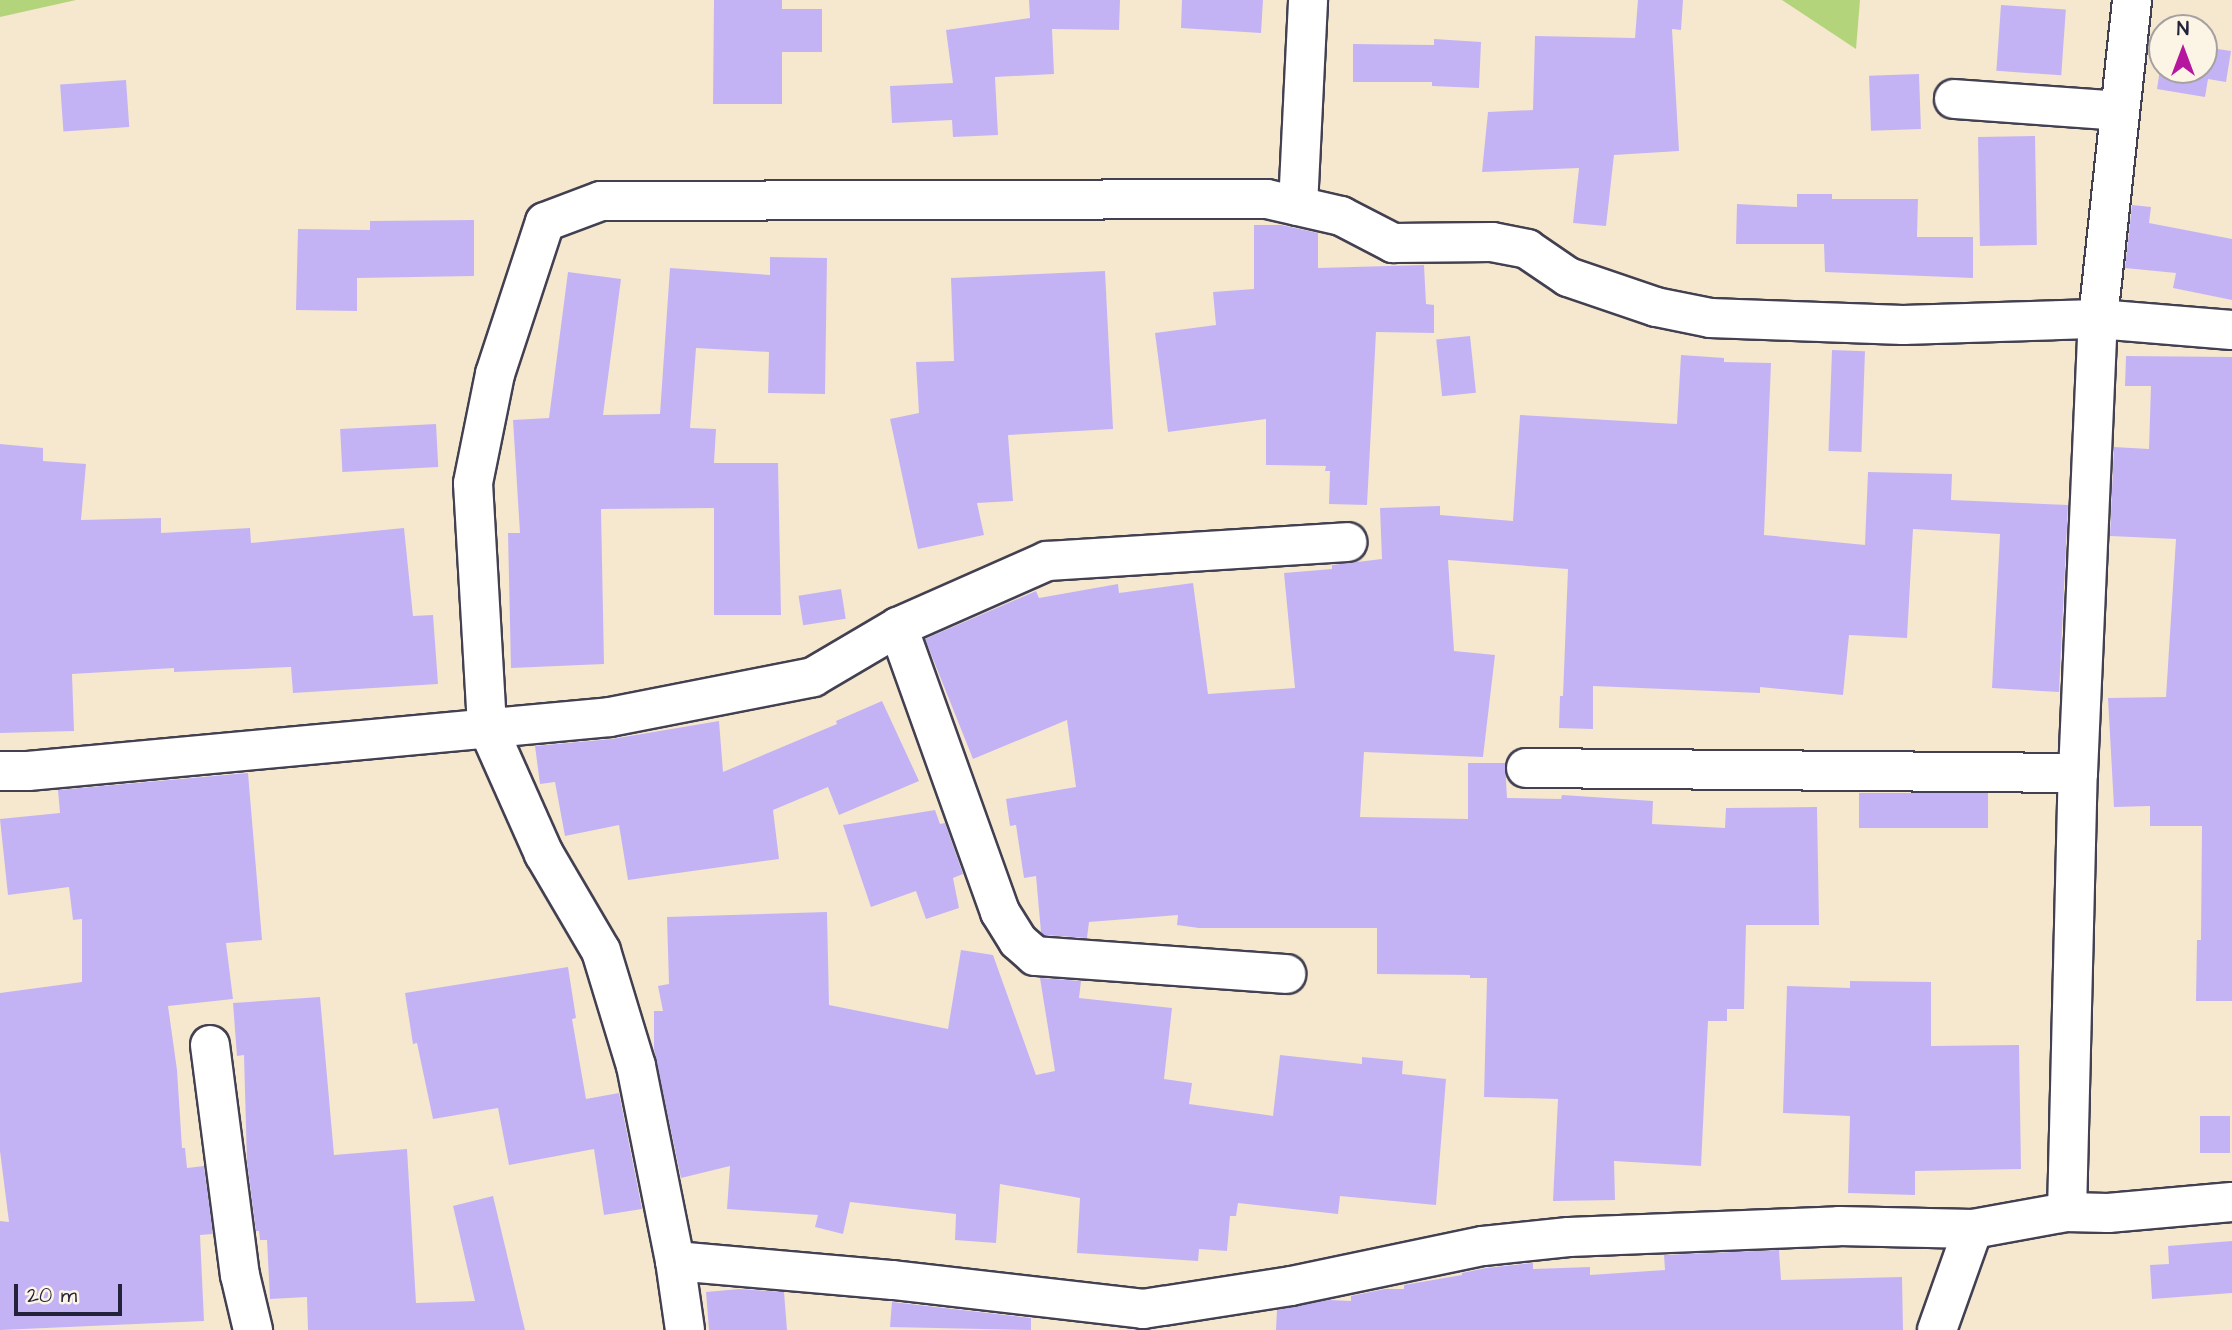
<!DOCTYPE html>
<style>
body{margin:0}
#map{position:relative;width:2232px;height:1330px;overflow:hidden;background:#f5e8cf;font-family:"Architects Daughter",sans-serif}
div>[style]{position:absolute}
.green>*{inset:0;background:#b4d47b}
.building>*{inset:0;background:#c4b3f4;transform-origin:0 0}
.roads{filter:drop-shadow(2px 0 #424051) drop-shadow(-2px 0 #424051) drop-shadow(0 2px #424051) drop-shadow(0 -2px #424051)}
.minor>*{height:38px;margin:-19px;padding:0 19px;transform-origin:19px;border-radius:19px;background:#fff}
span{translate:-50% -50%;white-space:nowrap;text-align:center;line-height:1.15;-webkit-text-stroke:5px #fcf5e5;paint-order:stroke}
.north{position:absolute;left:2148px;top:14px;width:70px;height:70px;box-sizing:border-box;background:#fcf5e5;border:2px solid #a5a1a1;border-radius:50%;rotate:0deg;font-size:19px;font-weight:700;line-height:28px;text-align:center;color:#22223b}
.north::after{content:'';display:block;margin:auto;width:24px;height:32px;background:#b5179e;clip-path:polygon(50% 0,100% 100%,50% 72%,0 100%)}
.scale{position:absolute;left:14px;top:1284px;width:108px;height:32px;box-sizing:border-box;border:4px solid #22223b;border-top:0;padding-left:9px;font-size:21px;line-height:24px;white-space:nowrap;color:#22223b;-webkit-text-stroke:5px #fcf5e5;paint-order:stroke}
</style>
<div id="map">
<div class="green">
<i style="clip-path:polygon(0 0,76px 0,0 17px)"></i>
<i style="clip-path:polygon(1782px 0,1860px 0,1856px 49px)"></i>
</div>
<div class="building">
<i style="clip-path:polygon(714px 0,782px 0,782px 9px,822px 9px,822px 52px,782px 52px,782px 104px,713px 104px)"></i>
<i style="clip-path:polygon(1029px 0,1120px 0,1119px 30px,1052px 29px,1054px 74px,995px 77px,998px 135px,953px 137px,952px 120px,892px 123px,890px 86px,953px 83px,946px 30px,1030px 18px)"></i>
<i style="clip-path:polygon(1182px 0,1263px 0,1261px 33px,1181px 28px)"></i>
<i style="clip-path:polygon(1638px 0,1683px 0,1681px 30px,1672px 29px,1679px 151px,1614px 155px,1606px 226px,1573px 223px,1579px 168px,1482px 172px,1488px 112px,1533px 110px,1535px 36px,1635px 38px)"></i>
<i style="left:2001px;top:5px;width:65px;height:66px;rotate:4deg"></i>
<i style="clip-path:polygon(1434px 39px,1481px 42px,1479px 88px,1432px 86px,1432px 82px,1353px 82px,1353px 44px,1434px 45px)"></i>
<i style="clip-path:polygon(2204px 47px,2231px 51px,2226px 82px,2208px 79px,2205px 97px,2157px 89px,2162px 56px,2162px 70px,2204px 70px)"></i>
<i style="left:1919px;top:74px;width:55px;height:50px;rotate:88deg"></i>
<i style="left:126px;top:80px;width:47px;height:66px;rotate:86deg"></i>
<i style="left:2035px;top:136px;width:109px;height:57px;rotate:89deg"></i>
<i style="clip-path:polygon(1797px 194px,1832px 194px,1832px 199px,1918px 199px,1917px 237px,1973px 237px,1973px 278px,1825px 272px,1824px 244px,1736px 244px,1737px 204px,1797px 207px)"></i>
<i style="clip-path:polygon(2132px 205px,2151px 207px,2149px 223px,2232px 239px,2232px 300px,2173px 288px,2176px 273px,2125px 268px)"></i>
<i style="clip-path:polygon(474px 220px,474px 276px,357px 278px,357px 311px,296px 310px,298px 229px,370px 230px,370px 221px)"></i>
<i style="clip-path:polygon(1254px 225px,1281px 225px,1318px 233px,1318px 268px,1424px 265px,1426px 304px,1434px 305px,1434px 333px,1376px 332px,1367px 505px,1329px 504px,1330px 471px,1325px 471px,1326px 466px,1266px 465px,1266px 419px,1168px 432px,1155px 333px,1216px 325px,1213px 292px,1254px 289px)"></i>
<i style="clip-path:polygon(770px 257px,827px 258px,825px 394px,768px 393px,769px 352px,696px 348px,690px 428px,716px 429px,714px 463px,778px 463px,781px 615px,714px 615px,714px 508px,601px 509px,604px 664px,511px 668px,508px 533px,520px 533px,513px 420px,549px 418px,568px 272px,621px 279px,603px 415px,660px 414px,670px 268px,770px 275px)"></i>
<i style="clip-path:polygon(1105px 271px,1113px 429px,1008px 435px,1013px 501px,977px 503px,984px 535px,918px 549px,890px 419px,919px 413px,916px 362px,954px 361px,951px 278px)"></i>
<i style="left:1470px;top:336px;width:57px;height:34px;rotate:84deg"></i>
<i style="left:1832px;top:350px;width:33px;height:101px;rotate:2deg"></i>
<i style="clip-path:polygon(1681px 355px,1724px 358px,1724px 362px,1771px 363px,1764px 535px,1865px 545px,1868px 472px,1952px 474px,1951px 500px,2068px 505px,2059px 692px,1992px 688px,2000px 534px,1913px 529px,1907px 638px,1849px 635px,1843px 695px,1760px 687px,1760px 693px,1593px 686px,1593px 729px,1559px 728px,1560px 696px,1563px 696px,1568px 569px,1448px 560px,1454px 651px,1495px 655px,1483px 757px,1364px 752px,1360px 817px,1468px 819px,1468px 763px,1505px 763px,1507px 798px,1561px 799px,1562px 795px,1653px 801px,1652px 824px,1725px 828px,1726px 808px,1817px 807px,1819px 925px,1746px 925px,1744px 1009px,1727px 1009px,1727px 1021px,1708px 1021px,1701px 1166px,1614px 1161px,1615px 1200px,1553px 1201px,1558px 1099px,1484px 1097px,1487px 978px,1470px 978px,1470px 975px,1377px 974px,1377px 928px,1199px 928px,1177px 925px,1178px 915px,1089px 922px,1087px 938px,1044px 935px,1041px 932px,1036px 876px,1024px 878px,1016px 825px,1010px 826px,1006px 799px,1076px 787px,1067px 720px,973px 759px,925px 639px,1036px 591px,1039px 598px,1118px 584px,1119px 593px,1193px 583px,1208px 694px,1295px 688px,1284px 573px,1332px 569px,1332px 565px,1382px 559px,1380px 508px,1440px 506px,1440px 515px,1513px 521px,1520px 415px,1677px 424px)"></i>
<i style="clip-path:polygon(2126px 356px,2232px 357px,2232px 1001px,2196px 1001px,2197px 940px,2201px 940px,2202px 826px,2150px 826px,2150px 806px,2114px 807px,2108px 698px,2166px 697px,2176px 539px,2110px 536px,2114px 447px,2149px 449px,2151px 386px,2125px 386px)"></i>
<i style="left:436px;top:424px;width:43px;height:96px;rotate:87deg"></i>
<i style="clip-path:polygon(0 444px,43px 448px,43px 461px,86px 464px,81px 520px,161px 518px,161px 533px,250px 528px,251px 543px,404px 528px,413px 616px,433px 615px,438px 684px,293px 693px,291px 667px,174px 672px,174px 668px,72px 674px,74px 731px,0 733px)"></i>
<i style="left:841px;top:589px;width:30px;height:43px;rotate:81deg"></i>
<i style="clip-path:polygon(882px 701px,919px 781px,839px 815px,828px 787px,773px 810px,779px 859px,628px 880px,619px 825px,565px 836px,555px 782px,540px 784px,535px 746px,612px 739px,719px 721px,723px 772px,837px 724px,836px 721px)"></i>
<i style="clip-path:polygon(248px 773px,262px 940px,226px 943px,233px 999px,168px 1006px,177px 1070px,182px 1148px,185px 1148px,187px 1168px,204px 1166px,213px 1234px,200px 1235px,204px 1321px,0 1330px,0 1221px,9px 1222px,0 1151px,0 993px,82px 982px,82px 919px,73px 920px,69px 887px,8px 895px,0 819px,60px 813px,58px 790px)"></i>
<i style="left:1859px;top:793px;width:129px;height:35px"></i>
<i style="clip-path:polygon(935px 810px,940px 824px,945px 823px,963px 874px,953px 878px,959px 908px,926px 919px,916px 891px,871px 907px,843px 825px)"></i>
<i style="clip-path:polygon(827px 912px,829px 1005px,948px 1029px,961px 950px,993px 955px,1036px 1075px,1055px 1071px,1040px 978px,1081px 981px,1079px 998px,1172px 1008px,1164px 1079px,1192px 1083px,1189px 1104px,1273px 1116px,1280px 1055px,1362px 1064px,1362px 1057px,1403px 1061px,1402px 1074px,1446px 1079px,1436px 1205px,1340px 1196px,1338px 1214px,1238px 1203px,1236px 1216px,1230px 1216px,1227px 1251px,1199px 1249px,1198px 1261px,1077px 1253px,1080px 1198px,1000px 1184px,996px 1243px,955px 1240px,956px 1214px,850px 1202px,843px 1234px,815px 1227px,818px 1215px,727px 1209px,730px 1166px,681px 1178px,654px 1049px,654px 1011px,663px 1011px,658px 986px,669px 984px,667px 917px)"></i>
<i style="clip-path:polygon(568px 967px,576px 1018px,572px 1019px,586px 1099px,619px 1093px,642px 1209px,604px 1215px,594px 1149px,509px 1165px,498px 1108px,433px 1119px,417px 1043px,413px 1044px,405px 993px)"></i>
<i style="clip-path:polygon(1850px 981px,1931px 982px,1931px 1046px,2019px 1045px,2021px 1169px,1915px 1171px,1915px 1195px,1848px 1193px,1850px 1116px,1783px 1113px,1787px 986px,1850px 988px)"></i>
<i style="clip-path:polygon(320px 997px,334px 1155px,407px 1149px,416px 1303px,475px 1301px,453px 1206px,493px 1196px,525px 1330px,308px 1330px,307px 1297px,270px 1299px,267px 1240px,260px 1240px,259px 1231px,256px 1231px,247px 1162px,244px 1055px,237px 1056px,233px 1003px)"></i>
<i style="left:2230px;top:1116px;width:37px;height:30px;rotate:90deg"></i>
<i style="clip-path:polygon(2232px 1241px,2232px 1293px,2152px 1299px,2150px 1265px,2169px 1264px,2168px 1246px)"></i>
<i style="clip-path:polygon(1779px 1250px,1781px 1280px,1902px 1277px,1903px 1330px,1276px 1330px,1277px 1310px,1329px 1300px,1351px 1301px,1351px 1296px,1385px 1289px,1404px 1289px,1404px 1285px,1462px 1275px,1462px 1273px,1486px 1268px,1533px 1263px,1533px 1269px,1590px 1267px,1590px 1275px,1665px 1270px,1664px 1255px)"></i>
<i style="clip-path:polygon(740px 1289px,784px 1292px,787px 1330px,709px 1330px,706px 1292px)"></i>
<i style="clip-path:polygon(892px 1302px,1031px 1318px,1031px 1330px,890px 1327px)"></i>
</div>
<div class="roads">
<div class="minor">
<i style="left:1954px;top:99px;width:166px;rotate:4.1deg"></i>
<i style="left:1298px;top:206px;width:206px;rotate:-87.2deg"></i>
<i style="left:898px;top:627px;width:303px;rotate:70.3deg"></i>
<i style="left:1000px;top:912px;width:34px;rotate:58deg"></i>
<i style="left:1018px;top:941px;width:23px;rotate:41deg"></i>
<i style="left:1035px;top:956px;width:252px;rotate:4.1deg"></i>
<i style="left:1526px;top:768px;width:552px;rotate:0.52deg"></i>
<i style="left:0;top:771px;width:28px"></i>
<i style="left:28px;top:771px;width:584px;rotate:-5.3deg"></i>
<i style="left:610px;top:717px;width:207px;rotate:-11.1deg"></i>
<i style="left:813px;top:677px;width:99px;rotate:-30.5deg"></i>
<i style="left:898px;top:627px;width:163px;rotate:-23.9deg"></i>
<i style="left:1047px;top:561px;width:301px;rotate:-3.6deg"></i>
<i style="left:210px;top:1045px;width:232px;rotate:82.6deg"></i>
<i style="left:240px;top:1275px;width:57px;rotate:76.7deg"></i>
<i style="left:2067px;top:1212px;width:439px;rotate:-88.6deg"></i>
<i style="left:2078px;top:773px;width:454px;rotate:-87.5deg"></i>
<i style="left:2098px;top:319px;width:321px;rotate:-83.9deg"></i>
<i style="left:675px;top:1261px;width:219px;rotate:5deg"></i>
<i style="left:893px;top:1280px;width:252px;rotate:6.6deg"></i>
<i style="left:1143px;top:1309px;width:150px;rotate:-8.8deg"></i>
<i style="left:1291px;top:1286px;width:196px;rotate:-11.8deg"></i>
<i style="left:1483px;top:1246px;width:86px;rotate:-6deg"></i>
<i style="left:1569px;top:1237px;width:270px;rotate:-2.3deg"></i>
<i style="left:1839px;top:1226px;width:134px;rotate:1.3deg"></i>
<i style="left:1973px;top:1229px;width:96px;rotate:-10.3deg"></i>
<i style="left:2067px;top:1212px;width:41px;rotate:1.4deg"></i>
<i style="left:2108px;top:1213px;width:124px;rotate:-5.1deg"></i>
<i style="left:685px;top:1330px;width:70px;rotate:-98.2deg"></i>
<i style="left:675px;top:1261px;width:199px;rotate:-101.3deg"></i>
<i style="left:636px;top:1066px;width:120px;rotate:-106.9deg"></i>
<i style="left:601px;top:951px;width:113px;rotate:-120.4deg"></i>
<i style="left:544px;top:854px;width:140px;rotate:-114deg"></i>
<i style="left:487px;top:726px;width:243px;rotate:-93.3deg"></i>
<i style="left:473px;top:483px;width:111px;rotate:-78.6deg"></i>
<i style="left:495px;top:374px;width:160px;rotate:-71.8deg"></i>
<i style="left:545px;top:222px;width:60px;rotate:-20.6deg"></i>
<i style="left:601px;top:201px;width:666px;rotate:-0.17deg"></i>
<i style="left:1267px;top:199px;width:76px;rotate:12.9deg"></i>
<i style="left:1341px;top:216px;width:59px;rotate:27.4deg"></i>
<i style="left:1393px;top:243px;width:99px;rotate:-0.6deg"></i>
<i style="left:1492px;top:242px;width:36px;rotate:11deg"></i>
<i style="left:1527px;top:249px;width:50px;rotate:34.3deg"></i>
<i style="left:1568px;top:277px;width:93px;rotate:18.8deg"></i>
<i style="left:1656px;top:307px;width:55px;rotate:11.5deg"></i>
<i style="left:1710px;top:318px;width:193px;rotate:2.1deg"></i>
<i style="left:1903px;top:325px;width:195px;rotate:-1.8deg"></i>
<i style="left:2098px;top:319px;width:134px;rotate:4.7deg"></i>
<i style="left:1937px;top:1330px;width:107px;rotate:-70.4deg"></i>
</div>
</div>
<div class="north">N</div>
<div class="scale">20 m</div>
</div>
